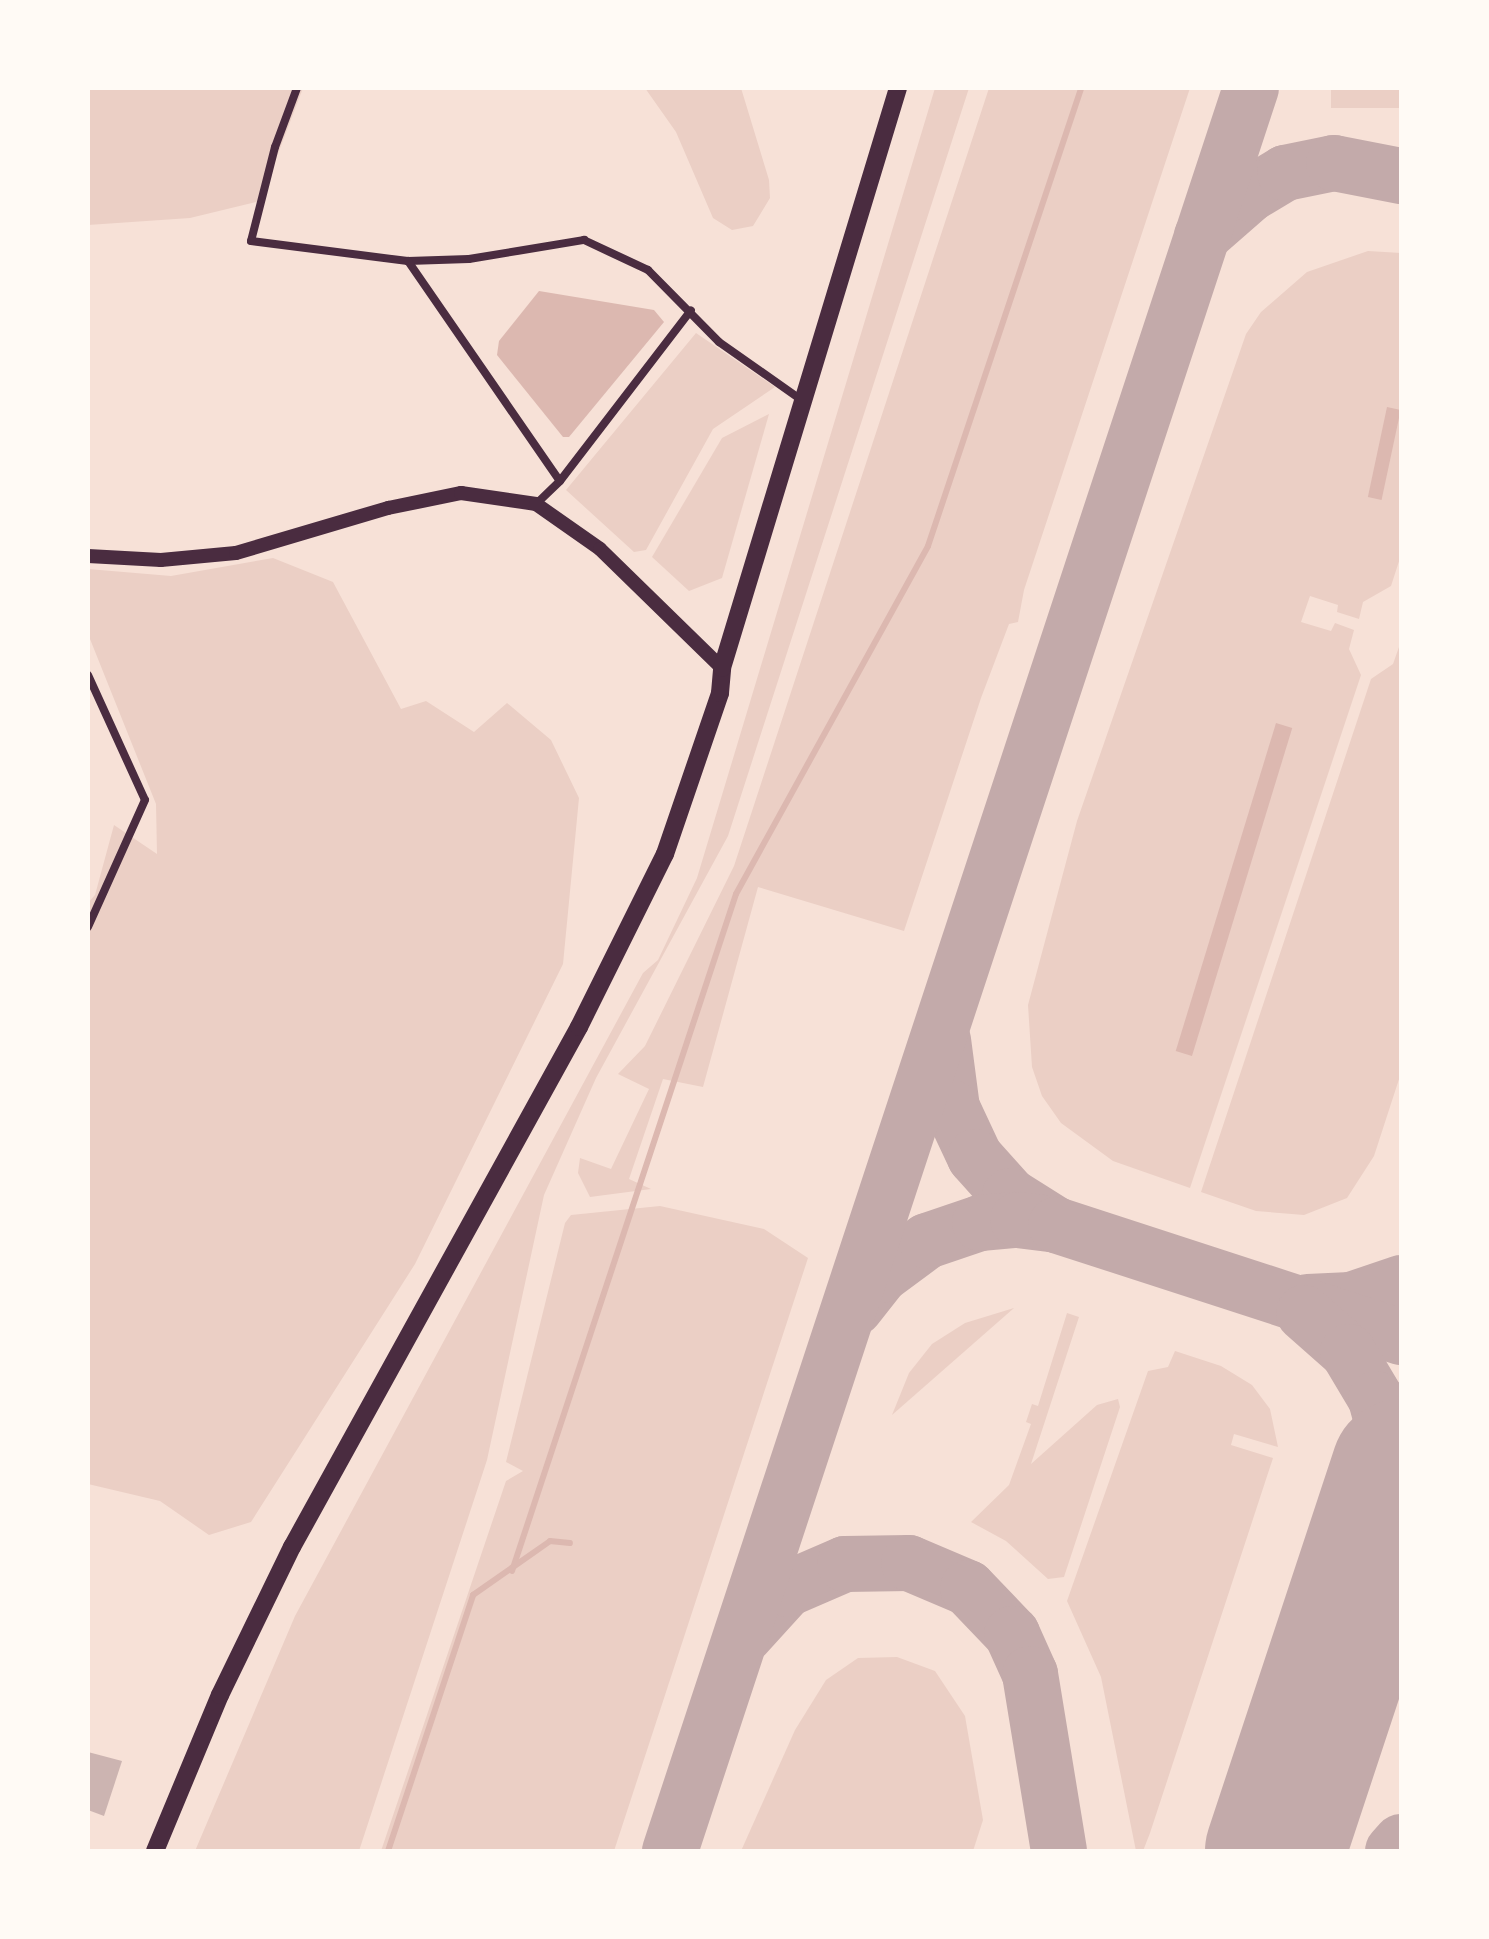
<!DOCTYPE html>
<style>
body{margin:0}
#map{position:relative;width:1489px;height:1939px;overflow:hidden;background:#f7e1d7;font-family:Merriweather,serif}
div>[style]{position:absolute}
.green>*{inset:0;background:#ebcfc5;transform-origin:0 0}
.water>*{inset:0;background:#dcb8b0;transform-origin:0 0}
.stream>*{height:6px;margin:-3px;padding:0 3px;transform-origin:3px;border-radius:3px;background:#dcb8b0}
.taxiway>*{height:56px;margin:-28px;padding:0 28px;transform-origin:28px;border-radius:28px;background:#c3aaaa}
.runway>*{height:140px;margin:-70px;padding:0 70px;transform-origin:70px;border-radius:70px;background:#c3aaaa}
.building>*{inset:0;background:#ccb4b1}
.minor>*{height:8px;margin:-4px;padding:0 4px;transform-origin:4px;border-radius:4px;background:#4a2c40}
.tertiary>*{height:14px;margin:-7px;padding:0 7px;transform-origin:7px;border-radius:7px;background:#4a2c40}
.primary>*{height:18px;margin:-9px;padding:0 9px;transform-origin:9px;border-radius:9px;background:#4a2c40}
span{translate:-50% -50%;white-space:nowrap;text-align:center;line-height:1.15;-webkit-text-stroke:8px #fffaf5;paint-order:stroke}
.frame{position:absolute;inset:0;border:90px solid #fffaf5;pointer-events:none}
</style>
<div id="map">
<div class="green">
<i style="clip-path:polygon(88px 88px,303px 88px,260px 201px,190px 218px,88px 225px)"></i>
<i style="clip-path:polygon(645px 88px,741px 88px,769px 180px,770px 198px,753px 226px,732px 230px,713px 218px,676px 132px)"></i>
<i style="clip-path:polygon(935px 88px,969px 88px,728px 836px,596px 1078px,544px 1195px,487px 1460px,359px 1851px,195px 1851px,295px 1616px,643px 973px,658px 960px,697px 878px)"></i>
<i style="clip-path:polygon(989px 88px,1190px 88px,1024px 590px,1018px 622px,1009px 624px,981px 698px,904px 931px,758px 887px,703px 1087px,663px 1079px,629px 1179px,651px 1189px,590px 1197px,578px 1173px,580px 1158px,611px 1169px,649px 1089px,618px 1074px,645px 1046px,734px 866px)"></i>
<i style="left:1331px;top:88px;width:70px;height:20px"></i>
<i style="clip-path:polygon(1368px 251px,1401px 253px,1401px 555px,1391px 586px,1363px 602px,1359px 619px,1337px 612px,1338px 605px,1310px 596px,1301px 622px,1331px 631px,1335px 623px,1354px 630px,1349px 649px,1361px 675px,1190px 1188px,1113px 1161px,1061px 1123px,1042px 1096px,1032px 1067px,1028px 1005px,1077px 821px,1246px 334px,1261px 312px,1307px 272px)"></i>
<i style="clip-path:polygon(696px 333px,775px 387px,713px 429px,646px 550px,634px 552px,566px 490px)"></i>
<i style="clip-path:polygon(769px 414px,722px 578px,689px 591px,652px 557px,722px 438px)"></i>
<i style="clip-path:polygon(273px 558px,333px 582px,401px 709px,426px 701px,474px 732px,507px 703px,551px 740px,579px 798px,563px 964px,415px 1264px,251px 1522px,209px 1535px,160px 1501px,88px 1484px,88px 903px,95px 895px,114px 825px,157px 854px,156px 804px,88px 634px,88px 569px,171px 576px)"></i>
<i style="clip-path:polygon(1399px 647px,1401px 1073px,1374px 1156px,1347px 1198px,1304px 1215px,1256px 1211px,1201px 1192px,1371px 679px,1393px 664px)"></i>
<i style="clip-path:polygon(660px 1206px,764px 1229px,808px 1258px,614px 1851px,381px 1851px,506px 1481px,523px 1471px,506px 1462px,565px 1223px,571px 1215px)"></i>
<i style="clip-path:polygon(1014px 1308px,892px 1415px,909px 1373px,932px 1344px,965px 1323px)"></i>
<i style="clip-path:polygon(1067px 1313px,1079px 1317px,1031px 1464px,1097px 1405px,1118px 1399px,1120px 1407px,1064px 1577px,1048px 1579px,1006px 1541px,971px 1522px,1009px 1485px,1031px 1424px,1026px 1422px,1032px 1404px,1038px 1406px)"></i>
<i style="clip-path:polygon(1175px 1351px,1221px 1366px,1252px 1385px,1270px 1409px,1278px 1447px,1234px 1434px,1231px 1445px,1273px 1458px,1150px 1833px,1143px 1851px,1136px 1851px,1101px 1677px,1067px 1601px,1148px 1371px,1168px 1367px)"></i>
<i style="clip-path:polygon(897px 1657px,935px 1671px,965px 1716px,983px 1820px,973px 1851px,741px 1851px,795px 1730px,826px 1680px,858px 1658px)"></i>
</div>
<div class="water">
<i style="clip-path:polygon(539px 291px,654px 310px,664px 322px,569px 437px,563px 437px,497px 355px,499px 341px)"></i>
<i style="left:1387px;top:407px;width:14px;height:92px;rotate:12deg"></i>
<i style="left:1276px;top:723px;width:17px;height:343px;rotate:17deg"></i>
</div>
<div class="stream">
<i style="left:512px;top:1571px;width:713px;rotate:-71.69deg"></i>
<i style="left:736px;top:894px;width:397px;rotate:-61.1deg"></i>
<i style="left:928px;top:546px;width:483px;rotate:-71.5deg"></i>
<i style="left:388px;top:1851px;width:270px;rotate:-71.6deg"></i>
<i style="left:473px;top:1595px;width:94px;rotate:-35deg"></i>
<i style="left:550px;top:1541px;width:20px;rotate:6deg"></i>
</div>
<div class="taxiway">
<i style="left:1202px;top:236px;width:64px;rotate:-41.2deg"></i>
<i style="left:1250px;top:194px;width:41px;rotate:-31deg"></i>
<i style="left:1285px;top:173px;width:50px;rotate:-11.5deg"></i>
<i style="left:1334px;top:163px;width:68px;rotate:11deg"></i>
<i style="left:943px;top:1040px;width:69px;rotate:82.5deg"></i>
<i style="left:952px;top:1108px;width:54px;rotate:64.9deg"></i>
<i style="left:975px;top:1157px;width:52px;rotate:48.1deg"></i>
<i style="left:1010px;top:1196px;width:54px;rotate:32.2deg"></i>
<i style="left:1308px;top:1302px;width:43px;rotate:-2.7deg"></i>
<i style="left:1351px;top:1300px;width:53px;rotate:-18.8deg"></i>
<i style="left:855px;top:1308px;width:42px;rotate:-51.8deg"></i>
<i style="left:881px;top:1275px;width:57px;rotate:-36.5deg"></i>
<i style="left:927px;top:1241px;width:56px;rotate:-18.8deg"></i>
<i style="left:980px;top:1223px;width:38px;rotate:-5deg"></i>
<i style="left:1018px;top:1220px;width:38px;rotate:7deg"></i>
<i style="left:1056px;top:1225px;width:363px;rotate:18deg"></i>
<i style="left:1304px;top:1313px;width:59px;rotate:41.6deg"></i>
<i style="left:1348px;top:1352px;width:55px;rotate:59.2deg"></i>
<i style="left:1376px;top:1399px;width:55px;rotate:75.2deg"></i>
<i style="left:1390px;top:1452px;width:55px;rotate:92.1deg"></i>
<i style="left:745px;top:1635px;width:62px;rotate:-47.6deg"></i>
<i style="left:787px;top:1589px;width:63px;rotate:-23.3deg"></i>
<i style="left:845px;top:1564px;width:64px;rotate:-0.9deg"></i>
<i style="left:909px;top:1563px;width:64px;rotate:23deg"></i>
<i style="left:968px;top:1588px;width:64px;rotate:46.3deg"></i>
<i style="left:1012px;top:1634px;width:44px;rotate:65.8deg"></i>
<i style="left:1030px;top:1674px;width:179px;rotate:80.7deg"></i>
<i style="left:670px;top:1851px;width:1856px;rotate:-71.76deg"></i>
<i style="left:1393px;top:1851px;width:12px;rotate:-48deg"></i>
</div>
<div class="runway">
<i style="left:1275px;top:1851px;width:402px;rotate:-71.7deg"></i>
</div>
<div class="building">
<i style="clip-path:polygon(88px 1752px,122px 1761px,104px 1816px,88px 1810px)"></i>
</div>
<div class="minor">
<i style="left:297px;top:88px;width:63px;rotate:110.4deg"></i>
<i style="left:275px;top:147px;width:97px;rotate:104.3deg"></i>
<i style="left:251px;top:241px;width:158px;rotate:7.3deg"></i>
<i style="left:408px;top:261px;width:61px;rotate:-1.9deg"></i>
<i style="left:469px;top:259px;width:117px;rotate:-9.4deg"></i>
<i style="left:584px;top:240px;width:71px;rotate:25.1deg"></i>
<i style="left:648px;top:270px;width:101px;rotate:45.4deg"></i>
<i style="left:719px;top:342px;width:103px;rotate:35.1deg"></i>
<i style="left:408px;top:261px;width:267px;rotate:55.4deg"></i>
<i style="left:560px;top:481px;width:33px;rotate:136deg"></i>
<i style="left:560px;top:481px;width:215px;rotate:-52.5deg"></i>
<i style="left:88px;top:675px;width:137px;rotate:65.5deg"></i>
<i style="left:145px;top:800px;width:139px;rotate:114.2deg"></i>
</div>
<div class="tertiary">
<i style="left:88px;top:556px;width:73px;rotate:3.1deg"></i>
<i style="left:161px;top:560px;width:75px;rotate:-5.3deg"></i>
<i style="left:236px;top:553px;width:159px;rotate:-16.5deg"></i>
<i style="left:388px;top:508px;width:75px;rotate:-11.6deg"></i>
<i style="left:461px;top:493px;width:76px;rotate:8.3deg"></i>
<i style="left:536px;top:504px;width:78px;rotate:35.1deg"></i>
<i style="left:600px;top:549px;width:170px;rotate:44.3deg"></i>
</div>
<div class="primary">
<i style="left:155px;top:1851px;width:169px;rotate:-67.4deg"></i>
<i style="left:220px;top:1695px;width:165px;rotate:-64.1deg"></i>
<i style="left:292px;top:1547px;width:594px;rotate:-61.1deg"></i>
<i style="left:579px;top:1027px;width:193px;rotate:-63.6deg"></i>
<i style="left:665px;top:854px;width:170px;rotate:-71.1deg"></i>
<i style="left:720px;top:693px;width:25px;rotate:-85deg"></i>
<i style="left:722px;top:668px;width:606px;rotate:-73.12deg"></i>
</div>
<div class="frame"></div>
</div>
